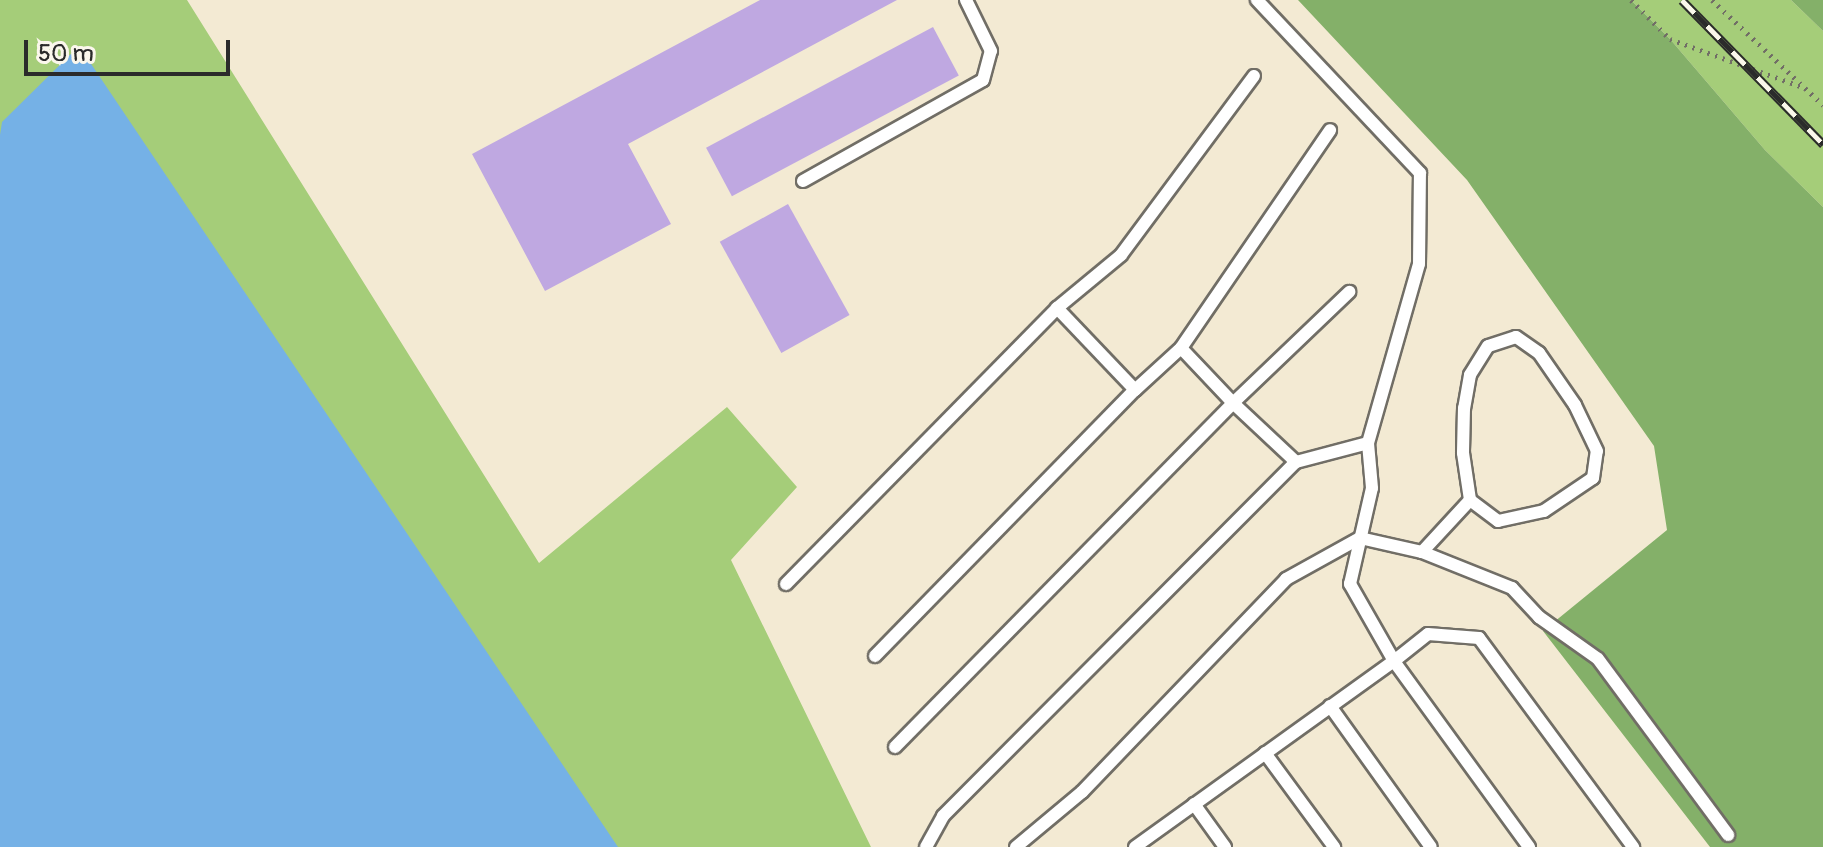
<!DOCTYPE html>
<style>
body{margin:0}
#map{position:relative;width:1823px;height:847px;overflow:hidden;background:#f3ead3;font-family:Pangolin,sans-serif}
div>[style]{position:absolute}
.green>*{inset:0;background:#a5cd79}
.forest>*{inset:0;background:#84b069}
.water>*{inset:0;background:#75b1e6}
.building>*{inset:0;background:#bfa8e1;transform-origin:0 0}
.path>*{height:5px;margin-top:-2.5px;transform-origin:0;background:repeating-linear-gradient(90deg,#716e66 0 2px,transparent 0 8px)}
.roads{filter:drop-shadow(2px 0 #716e66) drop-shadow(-2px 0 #716e66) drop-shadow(0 2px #716e66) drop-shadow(0 -2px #716e66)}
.service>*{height:12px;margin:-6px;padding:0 6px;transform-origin:6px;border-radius:6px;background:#fff}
.rail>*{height:9px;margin-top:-4.5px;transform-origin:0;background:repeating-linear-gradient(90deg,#fbf7ec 0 18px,#2b2b2b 0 36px);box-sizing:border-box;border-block:2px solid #2b2b2b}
span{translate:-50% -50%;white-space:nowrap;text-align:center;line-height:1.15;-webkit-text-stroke:6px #fbf7ec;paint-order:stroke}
.scale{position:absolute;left:24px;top:40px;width:206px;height:36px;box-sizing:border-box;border:4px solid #2b2b2b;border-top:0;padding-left:10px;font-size:24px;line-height:28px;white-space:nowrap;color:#2b2b2b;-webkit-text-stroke:6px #fbf7ec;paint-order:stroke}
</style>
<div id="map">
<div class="green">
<i style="clip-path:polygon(0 0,187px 0,539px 563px,727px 407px,797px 487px,731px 560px,871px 847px,0 847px)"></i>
<i style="clip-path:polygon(1631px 0,1791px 0,1823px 31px,1823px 207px,1765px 150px,1670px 39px)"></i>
</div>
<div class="forest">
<i style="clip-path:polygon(1298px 0,1631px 0,1670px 39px,1765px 150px,1823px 207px,1823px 847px,1710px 847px,1543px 631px,1667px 530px,1654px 446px,1467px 180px)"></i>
<i style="clip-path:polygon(1791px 0,1823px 0,1823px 31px)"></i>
</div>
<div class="water">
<i style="clip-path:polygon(79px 46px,618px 847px,0 847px,0 135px,2px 122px)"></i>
</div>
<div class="building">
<i style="clip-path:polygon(760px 0,897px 0,628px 144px,671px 224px,545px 291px,472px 154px)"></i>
<i style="left:933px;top:27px;width:55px;height:257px;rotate:62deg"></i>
<i style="left:788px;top:204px;width:127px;height:78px;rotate:61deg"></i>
</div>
<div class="path">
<i style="left:1631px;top:0;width:55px;rotate:45deg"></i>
<i style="left:1670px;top:39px;width:144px;rotate:19.9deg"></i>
<i style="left:1712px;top:0;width:153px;rotate:43.4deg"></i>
</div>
<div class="roads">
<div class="service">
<i style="left:803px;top:181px;width:206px;rotate:-29.3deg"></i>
<i style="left:983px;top:80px;width:30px;rotate:-75deg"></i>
<i style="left:991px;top:51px;width:57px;rotate:-116.1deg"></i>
<i style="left:1057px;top:308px;width:83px;rotate:-39.6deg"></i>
<i style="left:1121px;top:255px;width:223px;rotate:-53.4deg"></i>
<i style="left:1181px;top:348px;width:264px;rotate:-55.6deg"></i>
<i style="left:1422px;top:552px;width:71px;rotate:-47.3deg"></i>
<i style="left:1470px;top:500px;width:35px;rotate:37deg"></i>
<i style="left:1498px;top:521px;width:47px;rotate:-12.3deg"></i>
<i style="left:1544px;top:511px;width:59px;rotate:-34deg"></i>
<i style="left:1593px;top:478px;width:27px;rotate:-82deg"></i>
<i style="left:1597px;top:451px;width:51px;rotate:-115.6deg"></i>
<i style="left:1575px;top:405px;width:63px;rotate:-124.7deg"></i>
<i style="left:1539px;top:353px;width:28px;rotate:-145deg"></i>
<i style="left:1516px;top:337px;width:29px;rotate:162deg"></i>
<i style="left:1488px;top:346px;width:34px;rotate:122deg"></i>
<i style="left:1470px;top:375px;width:34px;rotate:100deg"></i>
<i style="left:1464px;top:408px;width:45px;rotate:91.3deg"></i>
<i style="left:1463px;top:453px;width:48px;rotate:81.5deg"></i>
<i style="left:786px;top:584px;width:387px;rotate:-45.5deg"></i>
<i style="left:1057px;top:308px;width:113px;rotate:46.4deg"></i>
<i style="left:875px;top:656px;width:372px;rotate:-45.7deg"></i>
<i style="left:1135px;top:390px;width:62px;rotate:-42.4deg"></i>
<i style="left:1181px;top:348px;width:76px;rotate:46.6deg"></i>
<i style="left:1233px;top:403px;width:161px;rotate:-43.7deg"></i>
<i style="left:1330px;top:706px;width:173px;rotate:54.4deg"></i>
<i style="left:895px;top:747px;width:482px;rotate:-45.5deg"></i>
<i style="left:1233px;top:403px;width:86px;rotate:43.1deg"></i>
<i style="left:1265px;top:753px;width:117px;rotate:53.7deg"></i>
<i style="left:1194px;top:804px;width:53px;rotate:54.2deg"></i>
<i style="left:926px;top:847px;width:35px;rotate:-61deg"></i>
<i style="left:943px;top:816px;width:500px;rotate:-45.1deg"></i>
<i style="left:1296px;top:462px;width:74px;rotate:-14.8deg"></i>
<i style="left:1016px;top:847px;width:86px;rotate:-39.8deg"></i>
<i style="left:1082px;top:792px;width:295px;rotate:-46.2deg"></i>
<i style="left:1286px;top:579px;width:85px;rotate:-29deg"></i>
<i style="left:1360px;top:538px;width:64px;rotate:12.7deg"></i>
<i style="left:1422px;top:552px;width:97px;rotate:21.8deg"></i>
<i style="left:1512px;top:588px;width:40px;rotate:47deg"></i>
<i style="left:1539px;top:617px;width:72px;rotate:35.4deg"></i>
<i style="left:1598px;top:659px;width:219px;rotate:53.5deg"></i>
<i style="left:1135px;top:847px;width:319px;rotate:-35.7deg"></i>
<i style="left:1394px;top:661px;width:89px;rotate:-119.7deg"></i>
<i style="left:1350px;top:584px;width:98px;rotate:-77.1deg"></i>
<i style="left:1372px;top:488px;width:45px;rotate:-95.1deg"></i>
<i style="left:1368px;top:443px;width:186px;rotate:-74.1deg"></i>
<i style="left:1419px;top:264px;width:91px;rotate:-89.4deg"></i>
<i style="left:1420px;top:173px;width:238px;rotate:-133.3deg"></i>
<i style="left:1529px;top:847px;width:230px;rotate:-126deg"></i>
<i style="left:1394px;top:661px;width:43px;rotate:-38.5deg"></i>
<i style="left:1428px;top:634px;width:51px;rotate:4.5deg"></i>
<i style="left:1479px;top:638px;width:260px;rotate:53.6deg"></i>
</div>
</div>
<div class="rail">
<i style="left:1682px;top:0;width:202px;rotate:45.6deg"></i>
</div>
<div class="scale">50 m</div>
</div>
